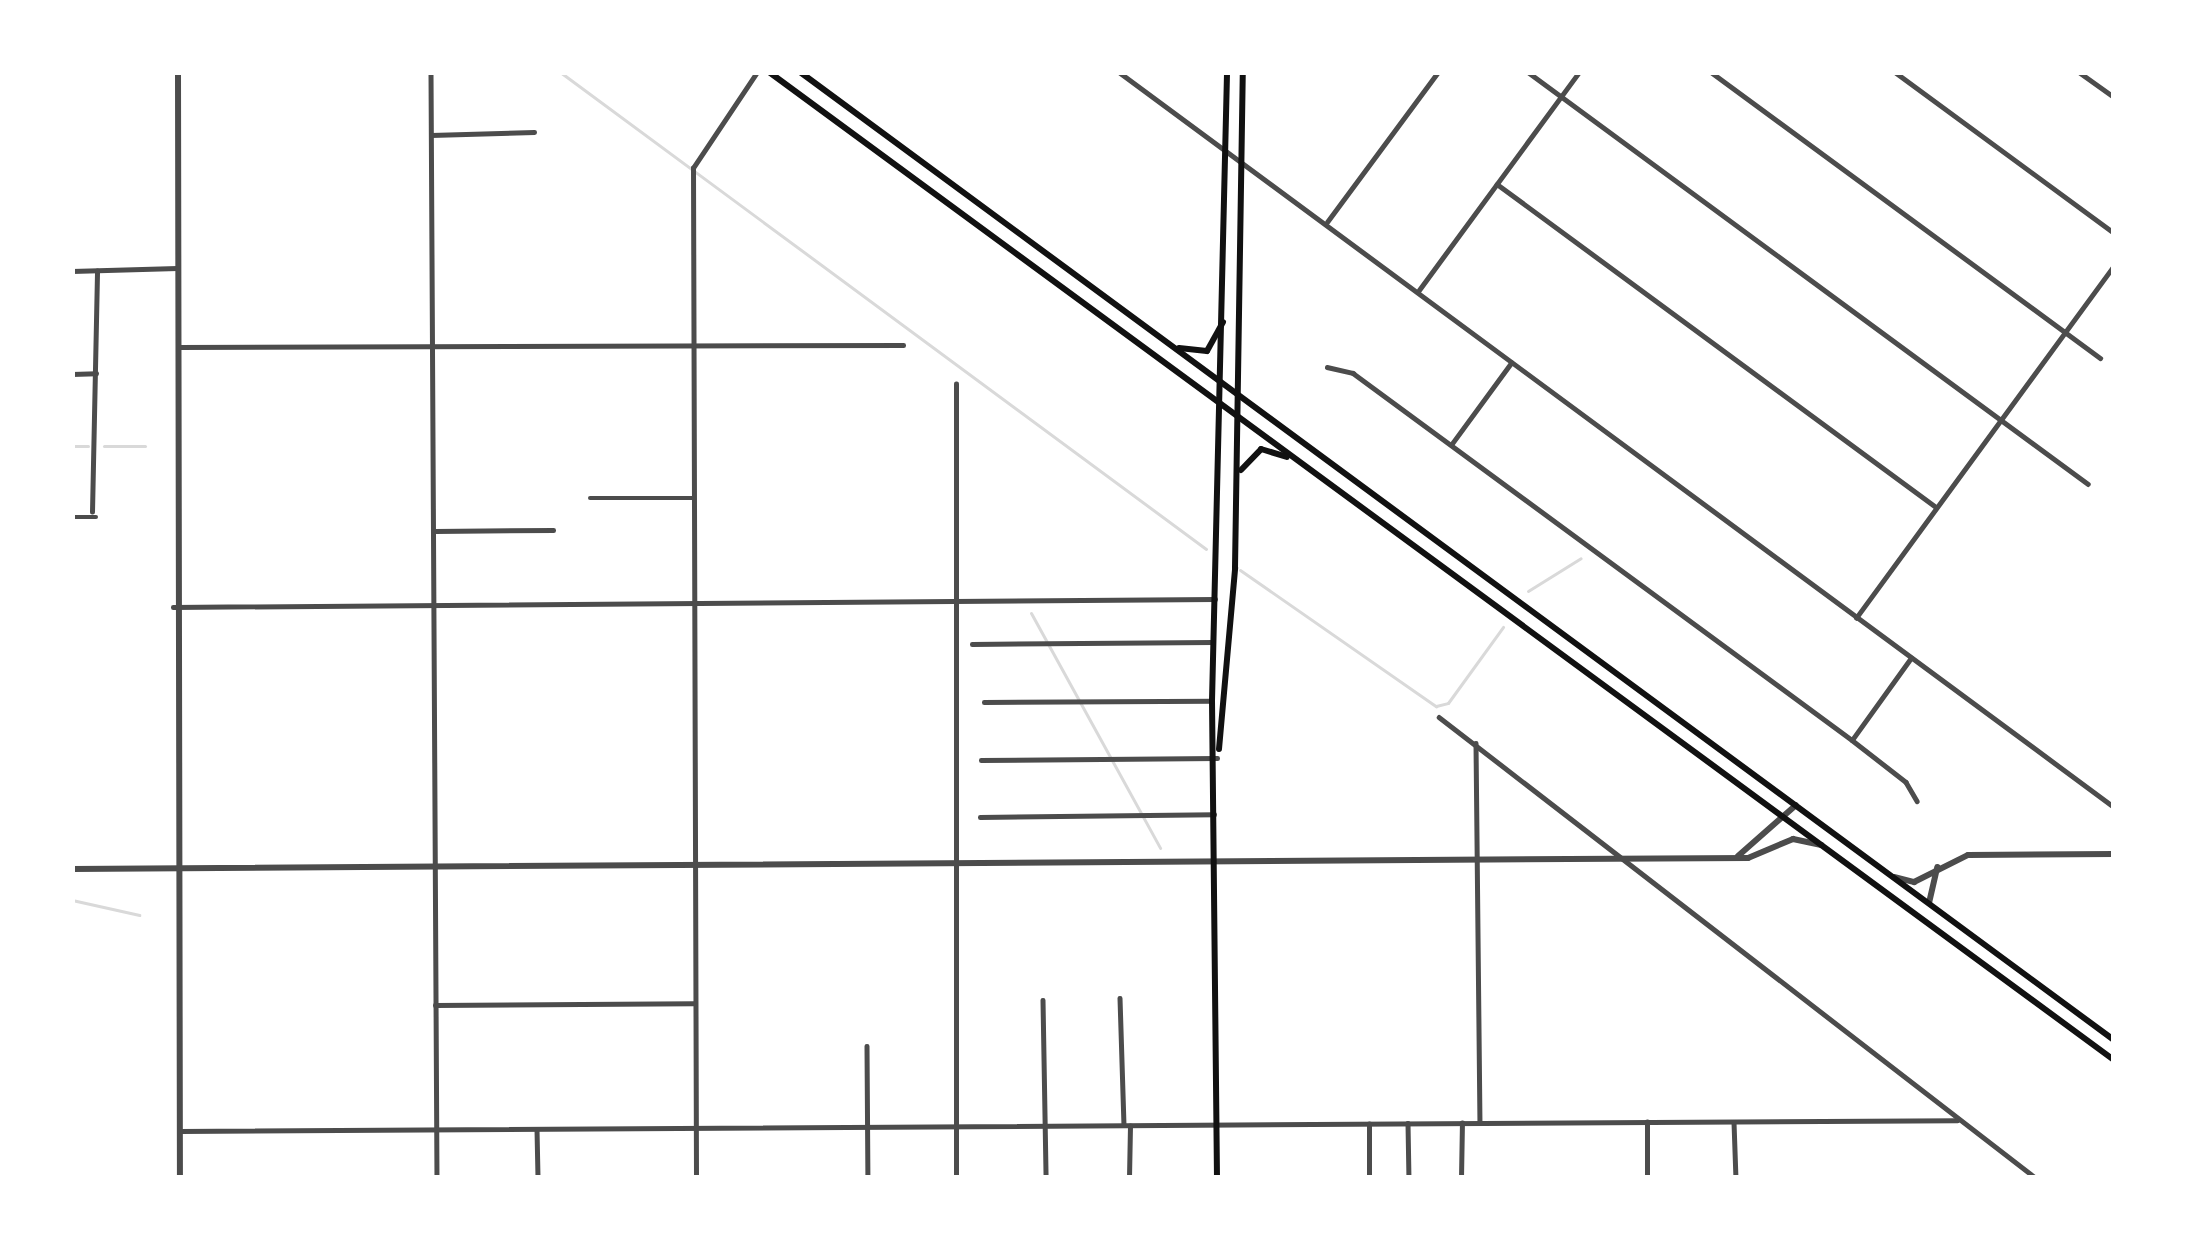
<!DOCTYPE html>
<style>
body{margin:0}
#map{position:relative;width:2186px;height:1250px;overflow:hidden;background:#fff;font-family:"Nunito Sans",sans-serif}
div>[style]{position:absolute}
.stream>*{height:3px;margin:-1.5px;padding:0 1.5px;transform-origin:1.5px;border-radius:1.5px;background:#d9d9d9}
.minor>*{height:4.5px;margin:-2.25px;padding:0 2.25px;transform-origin:2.25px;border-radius:2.25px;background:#4c4c4c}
.tertiary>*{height:6px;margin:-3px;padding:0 3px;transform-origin:3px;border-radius:3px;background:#4c4c4c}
.secondary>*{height:6px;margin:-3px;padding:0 3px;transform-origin:3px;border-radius:3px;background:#111}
span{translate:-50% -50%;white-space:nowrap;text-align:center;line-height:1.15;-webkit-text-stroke:10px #fff;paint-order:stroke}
.frame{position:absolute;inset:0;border:75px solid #fff;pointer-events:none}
</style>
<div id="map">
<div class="stream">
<i style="left:560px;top:72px;width:803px;rotate:36.44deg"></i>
<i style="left:72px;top:446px;width:16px"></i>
<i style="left:104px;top:446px;width:41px"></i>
<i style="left:1240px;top:570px;width:239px;rotate:34.8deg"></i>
<i style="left:1436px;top:706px;width:12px;rotate:-14deg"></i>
<i style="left:1448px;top:703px;width:94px;rotate:-54.1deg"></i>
<i style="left:1528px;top:591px;width:62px;rotate:-31.9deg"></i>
<i style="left:1031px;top:613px;width:268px;rotate:61.2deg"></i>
<i style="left:72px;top:900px;width:69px;rotate:12.6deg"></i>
</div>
<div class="minor">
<i style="left:431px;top:72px;width:1106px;rotate:89.69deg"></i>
<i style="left:1119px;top:72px;width:1237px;rotate:36.45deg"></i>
<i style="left:1528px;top:72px;width:695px;rotate:36.34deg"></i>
<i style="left:1711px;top:72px;width:483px;rotate:36.3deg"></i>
<i style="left:1895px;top:72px;width:272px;rotate:36.3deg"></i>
<i style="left:2079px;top:72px;width:43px;rotate:35.5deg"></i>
<i style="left:431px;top:135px;width:103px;rotate:-1.7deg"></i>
<i style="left:1497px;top:184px;width:545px;rotate:36.34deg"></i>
<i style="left:1327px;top:222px;width:187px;rotate:-53.5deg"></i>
<i style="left:72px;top:271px;width:105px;rotate:-1.6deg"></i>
<i style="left:1419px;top:290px;width:270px;rotate:-53.7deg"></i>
<i style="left:178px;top:347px;width:725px;rotate:-0.16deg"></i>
<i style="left:1327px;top:367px;width:27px;rotate:13deg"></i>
<i style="left:1353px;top:373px;width:619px;rotate:36.33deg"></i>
<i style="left:1852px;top:740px;width:68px;rotate:37.9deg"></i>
<i style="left:1906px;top:782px;width:22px;rotate:60deg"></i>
<i style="left:72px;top:374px;width:24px;rotate:-2deg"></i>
<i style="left:1451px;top:445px;width:102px;rotate:-53.8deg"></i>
<i style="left:590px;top:498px;width:103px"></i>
<i style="left:92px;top:512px;width:241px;rotate:-88.8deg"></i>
<i style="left:72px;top:517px;width:24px"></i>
<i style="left:435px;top:531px;width:118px;rotate:-0.5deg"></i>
<i style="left:173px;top:607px;width:1042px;rotate:-0.44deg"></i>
<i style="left:1856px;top:618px;width:437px;rotate:-53.8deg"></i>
<i style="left:972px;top:644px;width:241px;rotate:-0.5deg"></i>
<i style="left:984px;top:702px;width:228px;rotate:-0.3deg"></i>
<i style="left:1439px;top:717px;width:754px;rotate:37.68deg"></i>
<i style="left:1852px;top:740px;width:101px;rotate:-54.3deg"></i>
<i style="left:1476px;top:743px;width:378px;rotate:89.4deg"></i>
<i style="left:981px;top:760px;width:236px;rotate:-0.5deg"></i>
<i style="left:980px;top:817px;width:234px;rotate:-0.7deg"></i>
<i style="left:1120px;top:998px;width:126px;rotate:88.2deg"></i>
<i style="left:1043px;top:1000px;width:178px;rotate:89deg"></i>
<i style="left:435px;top:1005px;width:258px;rotate:-0.4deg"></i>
<i style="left:867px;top:1046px;width:132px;rotate:89.6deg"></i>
<i style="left:1734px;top:1122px;width:56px;rotate:88deg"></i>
<i style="left:1408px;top:1123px;width:55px;rotate:89deg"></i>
<i style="left:537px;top:1129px;width:49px;rotate:88.8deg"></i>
<i style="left:180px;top:1131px;width:1777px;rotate:-0.35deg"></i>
<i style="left:696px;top:1178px;width:1010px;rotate:-90.17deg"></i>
<i style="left:693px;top:168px;width:115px;rotate:-56.3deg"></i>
<i style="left:956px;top:1178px;width:794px;rotate:-90deg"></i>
<i style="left:1129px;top:1178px;width:52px;rotate:-88.9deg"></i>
<i style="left:1369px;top:1178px;width:54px;rotate:-90deg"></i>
<i style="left:1461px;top:1178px;width:55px;rotate:-89deg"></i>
<i style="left:1647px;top:1178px;width:56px;rotate:-90deg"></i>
</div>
<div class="tertiary">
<i style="left:178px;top:72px;width:1106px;rotate:89.9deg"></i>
<i style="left:1738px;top:856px;width:77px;rotate:-41.3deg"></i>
<i style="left:72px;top:869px;width:1676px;rotate:-0.38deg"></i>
<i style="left:1748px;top:858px;width:49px;rotate:-22.9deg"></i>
<i style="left:1793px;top:839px;width:29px;rotate:12deg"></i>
<i style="left:1894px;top:877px;width:21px;rotate:14deg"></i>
<i style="left:1914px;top:882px;width:60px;rotate:-26.6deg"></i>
<i style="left:1968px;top:855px;width:146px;rotate:-0.4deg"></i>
<i style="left:1929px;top:903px;width:37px;rotate:-77deg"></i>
</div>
<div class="secondary">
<i style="left:769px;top:72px;width:1669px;rotate:36.3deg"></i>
<i style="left:800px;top:72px;width:1632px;rotate:36.38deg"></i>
<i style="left:1179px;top:348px;width:28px;rotate:6deg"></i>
<i style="left:1207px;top:351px;width:33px;rotate:-61deg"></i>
<i style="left:1241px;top:470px;width:29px;rotate:-46deg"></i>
<i style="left:1261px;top:449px;width:27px;rotate:17deg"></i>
<i style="left:1219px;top:749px;width:182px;rotate:-84.9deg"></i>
<i style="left:1235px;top:568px;width:496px;rotate:-89.1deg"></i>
<i style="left:1217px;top:1178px;width:477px;rotate:-90.6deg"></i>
<i style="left:1212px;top:701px;width:629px;rotate:-88.63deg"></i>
</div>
<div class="frame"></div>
</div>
